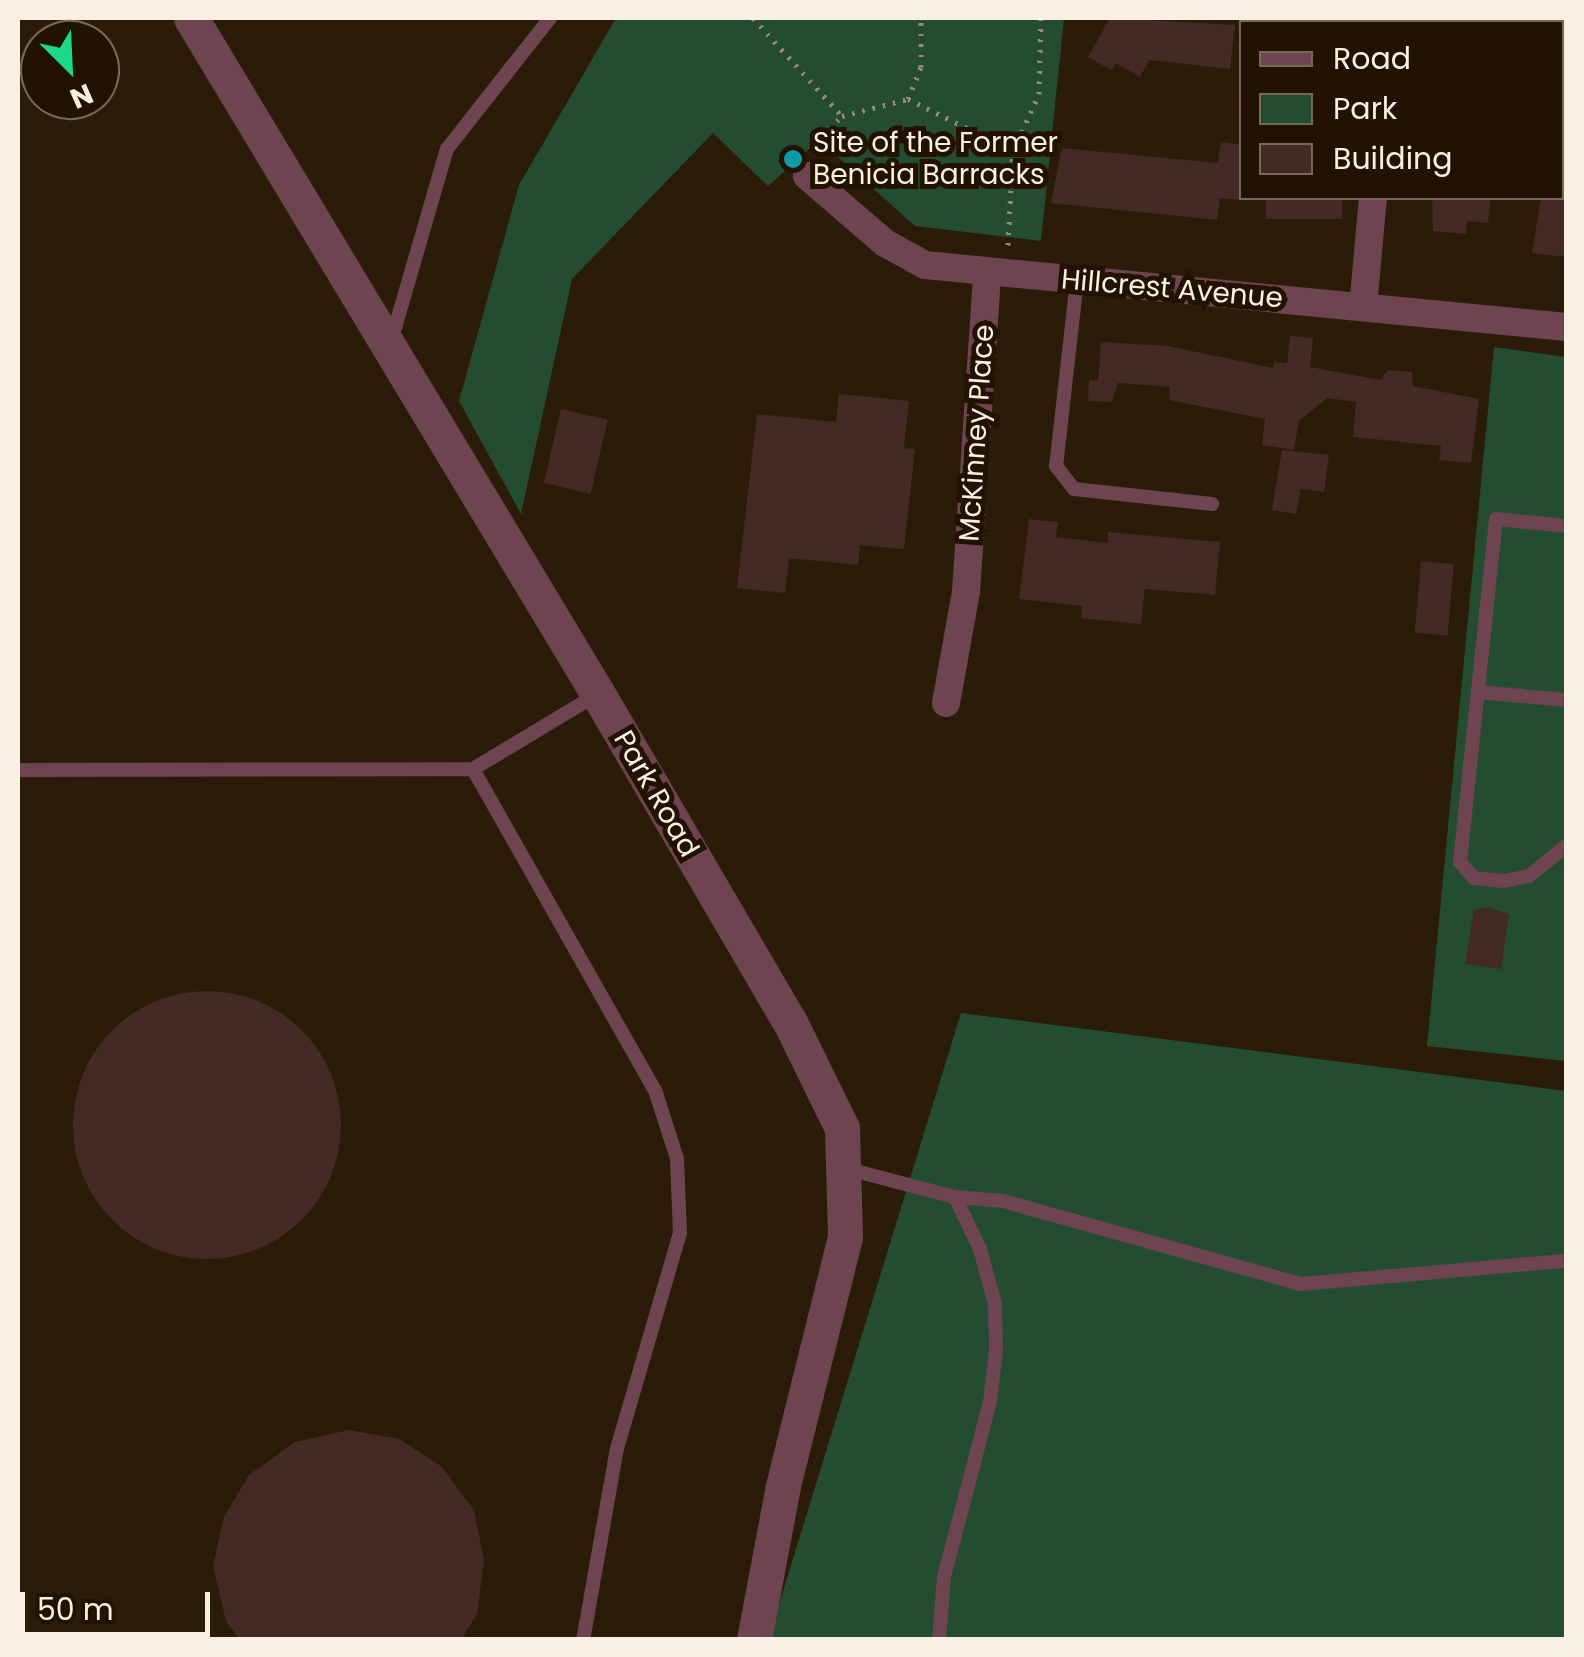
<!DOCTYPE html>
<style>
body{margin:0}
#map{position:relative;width:1584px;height:1657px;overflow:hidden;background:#2a1c08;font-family:Poppins,sans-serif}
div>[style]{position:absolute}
.green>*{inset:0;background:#234c31}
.building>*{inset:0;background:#432a24;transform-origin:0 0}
.round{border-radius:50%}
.path>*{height:5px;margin-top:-2.5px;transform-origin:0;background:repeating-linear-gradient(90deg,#968a7a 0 2.5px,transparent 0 10.5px)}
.service>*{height:14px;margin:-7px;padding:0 7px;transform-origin:7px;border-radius:7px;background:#6e4451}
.minor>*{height:28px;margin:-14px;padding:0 14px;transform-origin:14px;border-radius:14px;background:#6e4451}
.tertiary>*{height:35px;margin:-17.5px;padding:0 17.5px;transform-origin:17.5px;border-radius:17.5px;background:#6e4451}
.dots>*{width:28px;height:28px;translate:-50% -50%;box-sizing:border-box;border:5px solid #211201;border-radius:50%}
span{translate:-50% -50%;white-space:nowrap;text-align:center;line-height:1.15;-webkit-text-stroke:10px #211201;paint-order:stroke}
.poi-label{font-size:28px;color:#f9efe2}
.left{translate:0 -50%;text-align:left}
.street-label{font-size:28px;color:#f9efe2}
.frame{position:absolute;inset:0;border:20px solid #f9efe2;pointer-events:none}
.legend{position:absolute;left:1239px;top:20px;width:325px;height:180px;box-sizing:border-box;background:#211201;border:2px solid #776a5b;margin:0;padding:12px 18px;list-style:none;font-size:30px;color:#f9efe2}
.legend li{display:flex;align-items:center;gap:20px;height:50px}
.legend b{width:50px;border:2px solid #776a5b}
.north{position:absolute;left:20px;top:20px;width:100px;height:100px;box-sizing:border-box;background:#211201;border:2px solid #776a5b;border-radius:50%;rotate:156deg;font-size:28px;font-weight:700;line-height:40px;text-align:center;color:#f9efe2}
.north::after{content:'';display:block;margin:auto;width:35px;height:45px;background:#1bd988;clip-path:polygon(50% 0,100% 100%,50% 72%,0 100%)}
.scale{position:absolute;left:20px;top:1592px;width:190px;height:45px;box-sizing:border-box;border:5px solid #f9efe2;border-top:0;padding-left:12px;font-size:30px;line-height:35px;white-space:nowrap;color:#f9efe2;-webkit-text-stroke:8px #211201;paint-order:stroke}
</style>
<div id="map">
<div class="green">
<i style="clip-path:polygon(616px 18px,1064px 18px,1041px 241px,915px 226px,819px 140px,768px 186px,713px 133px,572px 279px,521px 514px,459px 401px,519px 185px)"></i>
<i style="clip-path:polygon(1494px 347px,1566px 357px,1566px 1061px,1427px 1046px)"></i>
<i style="clip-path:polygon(961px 1013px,1566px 1091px,1566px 1639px,768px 1640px)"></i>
</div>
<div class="building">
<i style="clip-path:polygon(1110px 18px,1235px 25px,1230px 69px,1149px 60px,1140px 77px,1116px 63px,1112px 70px,1088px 57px)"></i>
<i style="clip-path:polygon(1221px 142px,1242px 145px,1242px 200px,1220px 198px,1217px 220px,1051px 203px,1062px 148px,1218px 163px)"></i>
<i style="left:1266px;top:198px;width:76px;height:21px"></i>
<i style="clip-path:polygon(1432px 198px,1491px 198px,1488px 223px,1467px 221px,1466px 234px,1433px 231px)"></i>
<i style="clip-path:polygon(1541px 198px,1566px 198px,1566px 257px,1532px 253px)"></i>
<i style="clip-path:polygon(1290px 336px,1313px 338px,1310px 367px,1381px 380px,1388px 370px,1412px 372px,1413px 386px,1479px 399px,1471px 463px,1439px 460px,1441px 446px,1353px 437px,1356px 402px,1327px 398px,1299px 421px,1294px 450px,1262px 445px,1265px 419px,1169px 400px,1170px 387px,1118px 383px,1112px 402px,1088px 401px,1089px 380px,1098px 381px,1101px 342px,1168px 346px,1273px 368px,1274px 362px,1287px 363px)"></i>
<i style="clip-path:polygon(839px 394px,909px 401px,904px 448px,915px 449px,904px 549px,860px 545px,858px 565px,789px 558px,785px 593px,737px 588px,757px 414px,836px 422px)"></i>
<i style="left:561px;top:409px;width:48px;height:76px;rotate:13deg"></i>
<i style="clip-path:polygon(1282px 450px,1329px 455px,1324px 492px,1301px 489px,1296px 514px,1272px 510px)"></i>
<i style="clip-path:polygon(1029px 519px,1058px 522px,1056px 537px,1108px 543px,1108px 532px,1220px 542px,1215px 595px,1145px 589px,1141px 624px,1081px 618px,1082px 606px,1019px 599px)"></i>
<i style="left:1421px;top:561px;width:33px;height:72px;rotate:5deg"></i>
<i style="clip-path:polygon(1487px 907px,1509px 914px,1501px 969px,1465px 964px,1474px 910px)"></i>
<i class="round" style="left:73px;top:991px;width:268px;height:268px"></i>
<i style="clip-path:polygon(349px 1430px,399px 1439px,441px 1466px,474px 1510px,484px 1560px,477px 1614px,461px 1640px,240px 1640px,226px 1621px,213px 1566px,224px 1517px,249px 1475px,295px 1442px)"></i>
</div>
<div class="path">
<i style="left:753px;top:18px;width:132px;rotate:47.8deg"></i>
<i style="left:908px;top:99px;width:35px;rotate:-68deg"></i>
<i style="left:921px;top:67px;width:49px;rotate:-90deg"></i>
<i style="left:822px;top:136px;width:28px;rotate:-45deg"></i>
<i style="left:842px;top:116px;width:68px;rotate:-14.4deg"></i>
<i style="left:908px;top:99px;width:117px;rotate:26.3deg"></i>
<i style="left:1013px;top:151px;width:63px;rotate:-65.5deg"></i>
<i style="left:1039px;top:94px;width:76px;rotate:-88.5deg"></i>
<i style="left:1008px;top:245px;width:94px;rotate:-87deg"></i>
</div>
<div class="service">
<i style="left:1077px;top:280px;width:187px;rotate:96.4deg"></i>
<i style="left:1056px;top:466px;width:29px;rotate:52deg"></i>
<i style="left:1074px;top:489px;width:139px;rotate:6.2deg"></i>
<i style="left:392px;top:338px;width:197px;rotate:-73.8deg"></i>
<i style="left:447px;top:149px;width:167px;rotate:-51.8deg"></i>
<i style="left:1566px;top:526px;width:70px;rotate:-174.3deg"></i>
<i style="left:1496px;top:519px;width:345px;rotate:96deg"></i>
<i style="left:1460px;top:862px;width:21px;rotate:49deg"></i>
<i style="left:1474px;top:878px;width:29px;rotate:6deg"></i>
<i style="left:1503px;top:881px;width:26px;rotate:-11deg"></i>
<i style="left:1529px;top:876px;width:48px;rotate:-39deg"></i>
<i style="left:1478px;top:692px;width:88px;rotate:5.2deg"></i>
<i style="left:473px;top:769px;width:372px;rotate:60.5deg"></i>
<i style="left:656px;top:1093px;width:69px;rotate:72.3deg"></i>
<i style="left:677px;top:1159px;width:74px;rotate:87.7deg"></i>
<i style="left:680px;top:1233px;width:224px;rotate:106.3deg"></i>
<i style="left:617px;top:1448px;width:195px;rotate:100deg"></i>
<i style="left:18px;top:770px;width:455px;rotate:-0.1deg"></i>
<i style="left:473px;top:769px;width:144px;rotate:-31deg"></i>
<i style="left:848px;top:1169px;width:111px;rotate:14.7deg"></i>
<i style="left:955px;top:1197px;width:48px;rotate:4.8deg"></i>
<i style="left:1003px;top:1201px;width:309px;rotate:15.6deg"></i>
<i style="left:1301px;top:1284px;width:266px;rotate:-5deg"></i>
<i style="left:939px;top:1640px;width:63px;rotate:-85.5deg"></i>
<i style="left:944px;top:1577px;width:181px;rotate:-75.3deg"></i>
<i style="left:990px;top:1402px;width:52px;rotate:-83.4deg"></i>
<i style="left:996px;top:1350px;width:46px;rotate:-91.2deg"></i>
<i style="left:995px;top:1304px;width:57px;rotate:-105.3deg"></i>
<i style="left:980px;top:1249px;width:58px;rotate:-115.7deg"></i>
</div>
<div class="minor">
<i style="left:1391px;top:22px;width:4px;rotate:-90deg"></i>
<i style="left:807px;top:176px;width:103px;rotate:40.7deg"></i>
<i style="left:885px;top:243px;width:46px;rotate:28.8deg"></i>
<i style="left:925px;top:265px;width:644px;rotate:5.52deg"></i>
<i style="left:1363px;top:307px;width:109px;rotate:-84.8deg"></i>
<i style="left:946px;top:703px;width:113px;rotate:-79.8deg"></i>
<i style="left:966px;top:592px;width:318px;rotate:-86.2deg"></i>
</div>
<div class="tertiary">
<i style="left:191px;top:18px;width:789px;rotate:58.95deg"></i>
<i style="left:598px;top:694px;width:380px;rotate:59.7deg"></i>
<i style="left:790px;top:1022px;width:118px;rotate:63.9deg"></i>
<i style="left:842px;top:1128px;width:109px;rotate:88.4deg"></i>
<i style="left:845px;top:1237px;width:257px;rotate:104deg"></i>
<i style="left:783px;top:1486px;width:157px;rotate:100.7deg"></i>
</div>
<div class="dots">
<i style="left:793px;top:159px;background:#0f9aa8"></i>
</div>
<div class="poi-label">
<span class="left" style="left:813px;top:159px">Site of the Former<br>Benicia Barracks</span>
</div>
<div class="street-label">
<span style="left:1172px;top:289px;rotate:5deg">Hillcrest Avenue</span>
<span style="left:977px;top:433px;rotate:-86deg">McKinney Place</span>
<span style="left:656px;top:794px;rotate:60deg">Park Road</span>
</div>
<div class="frame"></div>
<ul class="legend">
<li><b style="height:12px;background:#6e4451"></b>Road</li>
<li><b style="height:28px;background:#234c31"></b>Park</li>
<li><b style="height:28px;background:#432a24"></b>Building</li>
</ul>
<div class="north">N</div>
<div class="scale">50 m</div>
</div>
